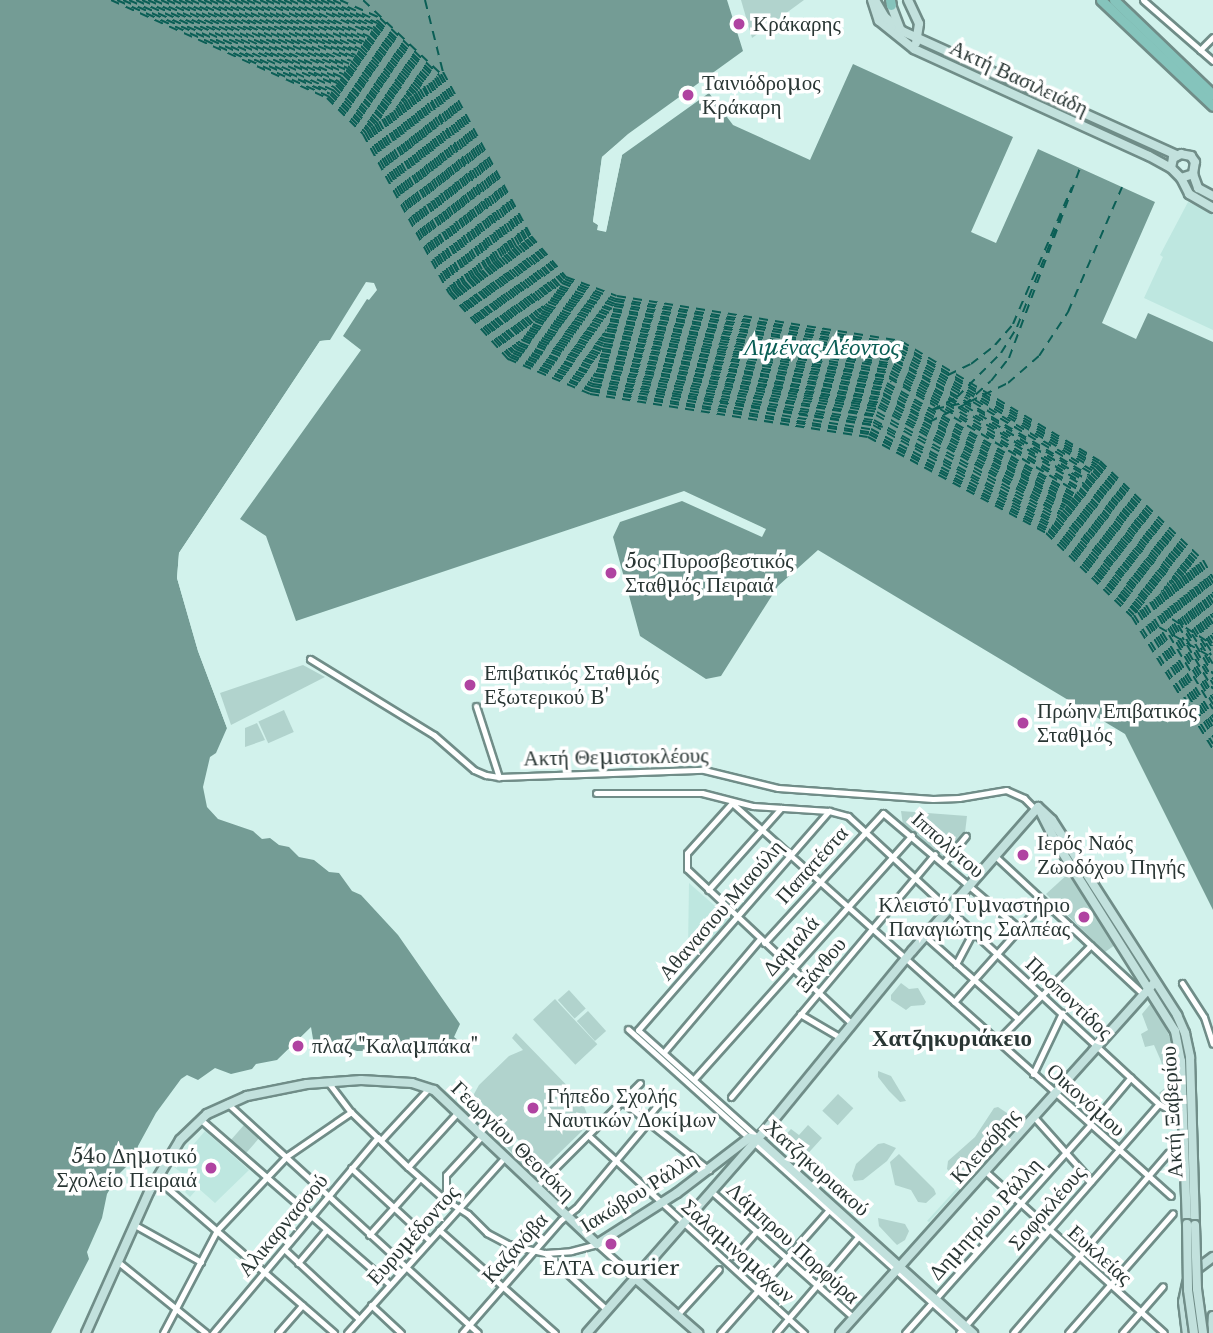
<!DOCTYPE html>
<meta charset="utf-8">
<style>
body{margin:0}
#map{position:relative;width:1213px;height:1333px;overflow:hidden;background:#d2f2ec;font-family:"Libre Baskerville",serif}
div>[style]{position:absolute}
.built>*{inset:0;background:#bee7e0}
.green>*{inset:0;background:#b1d3cd;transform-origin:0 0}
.water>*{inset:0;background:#749c95}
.pier>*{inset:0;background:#d2f2ec}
.ferry>*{height:2px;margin-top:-1px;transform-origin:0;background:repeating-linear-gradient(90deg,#0a5e55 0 9px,transparent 0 16px)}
.roads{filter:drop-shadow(2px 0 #708d88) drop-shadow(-2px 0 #708d88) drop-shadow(0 2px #708d88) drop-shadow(0 -2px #708d88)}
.street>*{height:5px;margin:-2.5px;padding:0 2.5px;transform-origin:2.5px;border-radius:2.5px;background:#fff}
.secondary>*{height:8px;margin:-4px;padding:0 4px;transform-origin:4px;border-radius:4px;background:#c2e1dd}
.primary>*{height:9px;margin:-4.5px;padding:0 4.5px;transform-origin:4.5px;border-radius:4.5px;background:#85c4bc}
.bridges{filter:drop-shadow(2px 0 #708d88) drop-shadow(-2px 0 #708d88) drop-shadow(0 2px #708d88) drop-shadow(0 -2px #708d88)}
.secondary-bridge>*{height:8px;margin:-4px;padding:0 4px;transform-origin:4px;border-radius:4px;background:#c2e1dd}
.dots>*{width:19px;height:19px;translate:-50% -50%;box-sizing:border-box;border:4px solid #fff;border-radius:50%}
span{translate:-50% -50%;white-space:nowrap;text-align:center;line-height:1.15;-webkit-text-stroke:7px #fff;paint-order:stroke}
.poi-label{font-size:21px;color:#293634}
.left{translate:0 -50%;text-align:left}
.right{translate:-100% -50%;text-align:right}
.street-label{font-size:21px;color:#293634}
.water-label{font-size:23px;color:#0a5e55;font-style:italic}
.neighbourhood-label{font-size:23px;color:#293634;font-weight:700}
</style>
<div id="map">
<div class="built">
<i style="clip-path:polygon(1188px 202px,1213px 213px,1213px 330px,1144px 298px,1163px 257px,1160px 255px)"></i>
<i style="clip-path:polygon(689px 883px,732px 921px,703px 953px,688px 949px)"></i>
<i style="clip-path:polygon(1018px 1121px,1020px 1123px,929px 1222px,927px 1221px)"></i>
<i style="clip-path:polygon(205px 1131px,249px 1170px,215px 1203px,198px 1188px,190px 1197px,185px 1192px,193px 1182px,174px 1167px)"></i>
</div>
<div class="green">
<i style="clip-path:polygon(741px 0,804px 0,752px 38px)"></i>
<i style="clip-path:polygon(303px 665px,325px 677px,231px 725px,220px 693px)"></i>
<i style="left:284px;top:710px;width:24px;height:28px;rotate:66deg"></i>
<i style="clip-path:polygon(257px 723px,265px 740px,245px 747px,245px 728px)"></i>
<i style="clip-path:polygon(901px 811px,967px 816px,965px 833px,944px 859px,903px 825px)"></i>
<i style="clip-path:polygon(1069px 873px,1115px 945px,1105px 952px,1046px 894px)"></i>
<i style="clip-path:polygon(901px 983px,909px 989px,918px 988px,926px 1002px,924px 1005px,911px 1006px,906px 1010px,891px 1000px,891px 995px)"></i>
<i style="left:569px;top:990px;width:25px;height:15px;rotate:48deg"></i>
<i style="left:555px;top:999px;width:62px;height:30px;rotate:47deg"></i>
<i style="clip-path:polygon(1152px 1002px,1173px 1043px,1174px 1108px,1159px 1093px,1167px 1086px,1161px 1061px,1154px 1045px,1145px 1047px,1141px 1034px,1148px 1030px,1142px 1014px)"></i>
<i style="left:588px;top:1011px;width:27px;height:15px;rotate:48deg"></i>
<i style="clip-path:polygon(evenodd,516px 1033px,582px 1101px,587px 1114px,582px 1131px,548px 1164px,537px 1168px,521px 1163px,473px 1109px,474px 1094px,479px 1085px,509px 1056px,523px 1050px,512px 1038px,516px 1033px,480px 1101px,529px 1151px,537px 1160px,525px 1157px,485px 1116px,480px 1101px)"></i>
<i style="clip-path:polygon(878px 1071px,891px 1076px,906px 1101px,900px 1102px,889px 1091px,878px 1077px)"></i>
<i style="left:838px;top:1094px;width:21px;height:23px;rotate:43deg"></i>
<i style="clip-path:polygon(998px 1107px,1010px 1115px,1003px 1131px,969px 1170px,962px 1175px,953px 1175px,947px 1169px,948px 1161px,975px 1137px,994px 1108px)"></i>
<i style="left:244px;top:1125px;width:20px;height:21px;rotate:41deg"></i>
<i style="clip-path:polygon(808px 1125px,822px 1138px,802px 1160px,781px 1140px,791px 1129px,799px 1135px)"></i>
<i style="clip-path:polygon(884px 1143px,896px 1148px,887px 1161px,863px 1180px,854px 1181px,852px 1176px,856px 1164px,878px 1144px)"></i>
<i style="clip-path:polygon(899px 1154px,934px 1189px,936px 1194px,926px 1203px,918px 1202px,911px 1190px,895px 1185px,890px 1162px)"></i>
<i style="clip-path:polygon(878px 1218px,905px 1224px,909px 1231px,905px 1240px,897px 1245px,894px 1242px,879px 1226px)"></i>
</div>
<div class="water">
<i style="clip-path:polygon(0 0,727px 0,743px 51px,628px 134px,602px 157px,593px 221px,598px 225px,598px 230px,606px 231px,622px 155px,709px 93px,733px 125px,810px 160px,853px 64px,1013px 137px,971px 232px,996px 243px,1038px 149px,1155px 202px,1102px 323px,1136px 339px,1148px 313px,1213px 342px,1213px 910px,1125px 734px,818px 550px,778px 586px,721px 676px,706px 679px,640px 636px,613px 537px,620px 522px,682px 501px,762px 537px,766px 529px,684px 491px,296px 621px,266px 536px,240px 519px,361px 350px,343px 336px,367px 299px,369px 300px,377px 290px,374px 283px,366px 282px,330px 340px,320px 341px,179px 553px,177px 578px,198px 651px,227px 728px,216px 753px,210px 757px,203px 787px,207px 807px,218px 819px,253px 831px,262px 839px,270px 838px,279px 845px,289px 847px,299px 857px,314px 860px,329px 872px,339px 873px,352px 891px,361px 895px,398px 935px,460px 1024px,454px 1037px,464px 1045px,462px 1047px,452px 1040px,445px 1049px,357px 1051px,339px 1045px,314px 1045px,311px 1027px,277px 1060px,256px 1064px,252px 1069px,231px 1074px,215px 1068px,198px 1080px,187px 1075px,181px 1079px,156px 1113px,138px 1146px,136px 1157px,119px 1174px,107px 1194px,102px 1218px,87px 1252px,89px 1259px,51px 1333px,0 1333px)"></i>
</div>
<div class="pier">
<i style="clip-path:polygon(616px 145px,617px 149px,605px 158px,597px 220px,604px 228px,619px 154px,622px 155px,606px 232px,597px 230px,598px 225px,593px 222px,602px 157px)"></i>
<i style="clip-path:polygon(330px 340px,331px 343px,322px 344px,188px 544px,180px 562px,180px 578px,198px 640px,228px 719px,230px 726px,227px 728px,198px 651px,177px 578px,179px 553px,320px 341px)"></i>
</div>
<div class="ferry">
<i style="left:111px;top:0;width:237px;rotate:24.4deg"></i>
<i style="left:327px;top:98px;width:51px;rotate:45deg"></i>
<i style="left:363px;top:134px;width:181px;rotate:61.6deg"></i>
<i style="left:449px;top:293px;width:89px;rotate:48.2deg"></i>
<i style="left:508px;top:359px;width:89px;rotate:23.1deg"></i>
<i style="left:590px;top:394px;width:281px;rotate:8.8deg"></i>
<i style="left:868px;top:437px;width:202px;rotate:28.3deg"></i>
<i style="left:1046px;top:533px;width:120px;rotate:44.3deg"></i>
<i style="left:1132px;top:617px;width:155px;rotate:58.5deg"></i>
<i style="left:117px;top:0;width:232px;rotate:24.5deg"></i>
<i style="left:328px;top:96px;width:52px;rotate:44.2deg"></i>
<i style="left:365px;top:132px;width:182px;rotate:61.7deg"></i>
<i style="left:451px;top:292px;width:88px;rotate:47.8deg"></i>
<i style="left:510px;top:357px;width:88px;rotate:22.8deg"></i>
<i style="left:591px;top:391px;width:281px;rotate:8.8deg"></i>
<i style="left:869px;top:434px;width:204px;rotate:28.5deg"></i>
<i style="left:1048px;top:531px;width:120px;rotate:44.3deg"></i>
<i style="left:1134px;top:615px;width:151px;rotate:58.5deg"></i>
<i style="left:123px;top:0;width:227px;rotate:24.4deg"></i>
<i style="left:330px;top:94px;width:52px;rotate:44.2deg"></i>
<i style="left:367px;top:130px;width:182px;rotate:61.7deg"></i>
<i style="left:453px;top:290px;width:87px;rotate:48.3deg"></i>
<i style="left:511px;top:355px;width:87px;rotate:23deg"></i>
<i style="left:591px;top:389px;width:282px;rotate:8.8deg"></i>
<i style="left:870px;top:432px;width:204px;rotate:28.5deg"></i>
<i style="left:1049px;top:529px;width:124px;rotate:43.7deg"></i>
<i style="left:129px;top:0;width:222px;rotate:24.5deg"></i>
<i style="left:331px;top:92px;width:53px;rotate:44.2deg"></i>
<i style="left:369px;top:129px;width:182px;rotate:61.7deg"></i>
<i style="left:455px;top:289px;width:86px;rotate:47.8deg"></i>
<i style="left:513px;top:353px;width:86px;rotate:22.7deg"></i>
<i style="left:592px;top:386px;width:282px;rotate:8.8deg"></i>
<i style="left:871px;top:429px;width:205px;rotate:28.6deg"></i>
<i style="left:1051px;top:527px;width:122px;rotate:44.3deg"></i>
<i style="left:1138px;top:612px;width:146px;rotate:59deg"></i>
<i style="left:136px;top:0;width:217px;rotate:24.6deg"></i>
<i style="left:333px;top:90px;width:53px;rotate:44.2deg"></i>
<i style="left:371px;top:127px;width:183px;rotate:61.9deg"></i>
<i style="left:457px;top:288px;width:85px;rotate:47.9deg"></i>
<i style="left:514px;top:351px;width:86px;rotate:22.7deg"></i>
<i style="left:593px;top:384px;width:293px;rotate:8.4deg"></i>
<i style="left:142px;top:0;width:211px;rotate:24.4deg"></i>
<i style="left:334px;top:87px;width:55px;rotate:45deg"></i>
<i style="left:373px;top:126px;width:182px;rotate:61.7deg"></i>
<i style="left:459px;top:286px;width:85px;rotate:47.9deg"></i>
<i style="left:516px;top:349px;width:83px;rotate:22.6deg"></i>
<i style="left:593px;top:381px;width:283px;rotate:8.9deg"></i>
<i style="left:873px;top:425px;width:205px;rotate:29.2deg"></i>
<i style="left:1052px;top:525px;width:122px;rotate:44deg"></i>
<i style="left:1140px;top:610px;width:142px;rotate:59.1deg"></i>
<i style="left:148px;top:0;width:206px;rotate:24.3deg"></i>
<i style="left:336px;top:85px;width:55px;rotate:45deg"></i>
<i style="left:375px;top:124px;width:183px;rotate:61.9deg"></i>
<i style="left:461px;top:285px;width:84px;rotate:47.9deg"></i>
<i style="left:517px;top:347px;width:83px;rotate:22.6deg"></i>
<i style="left:594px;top:379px;width:282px;rotate:8.8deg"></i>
<i style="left:873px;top:422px;width:207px;rotate:29.2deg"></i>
<i style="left:1054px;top:523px;width:123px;rotate:44.3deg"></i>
<i style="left:1142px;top:609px;width:138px;rotate:59deg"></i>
<i style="left:154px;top:0;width:201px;rotate:24.4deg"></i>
<i style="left:337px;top:83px;width:57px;rotate:45deg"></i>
<i style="left:377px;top:123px;width:182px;rotate:61.7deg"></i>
<i style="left:463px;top:283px;width:84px;rotate:47.9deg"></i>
<i style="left:519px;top:345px;width:82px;rotate:22.2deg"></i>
<i style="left:595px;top:376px;width:282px;rotate:9deg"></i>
<i style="left:874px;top:420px;width:207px;rotate:29.2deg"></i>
<i style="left:1055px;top:521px;width:124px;rotate:44deg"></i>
<i style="left:1144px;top:607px;width:134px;rotate:59deg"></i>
<i style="left:161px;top:0;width:195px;rotate:24.6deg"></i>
<i style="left:338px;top:81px;width:57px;rotate:44.3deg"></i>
<i style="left:379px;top:121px;width:183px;rotate:61.9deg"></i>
<i style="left:465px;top:282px;width:82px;rotate:48deg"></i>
<i style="left:520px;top:343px;width:81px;rotate:22.5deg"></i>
<i style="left:595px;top:374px;width:286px;rotate:8.6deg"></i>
<i style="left:167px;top:0;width:190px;rotate:24.5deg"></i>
<i style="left:340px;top:79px;width:58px;rotate:43.6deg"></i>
<i style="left:382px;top:119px;width:183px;rotate:61.9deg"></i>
<i style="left:468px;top:280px;width:81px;rotate:48deg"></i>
<i style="left:522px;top:340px;width:80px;rotate:22.7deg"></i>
<i style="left:596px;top:371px;width:283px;rotate:8.9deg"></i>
<i style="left:876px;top:415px;width:209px;rotate:29.9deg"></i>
<i style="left:1057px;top:519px;width:124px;rotate:44deg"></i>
<i style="left:1146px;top:605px;width:131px;rotate:59.1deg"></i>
<i style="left:173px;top:0;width:185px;rotate:24.6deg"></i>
<i style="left:341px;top:77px;width:59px;rotate:43.6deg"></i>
<i style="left:384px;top:118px;width:183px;rotate:61.9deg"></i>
<i style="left:470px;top:279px;width:79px;rotate:48.1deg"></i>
<i style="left:523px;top:338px;width:80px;rotate:22.7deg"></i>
<i style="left:597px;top:369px;width:283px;rotate:8.7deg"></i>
<i style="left:877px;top:412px;width:209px;rotate:29.9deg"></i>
<i style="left:1058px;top:516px;width:128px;rotate:44.1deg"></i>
<i style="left:179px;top:0;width:180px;rotate:24.3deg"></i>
<i style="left:343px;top:74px;width:60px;rotate:44.3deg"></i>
<i style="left:386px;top:116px;width:183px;rotate:61.9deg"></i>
<i style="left:472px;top:277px;width:79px;rotate:48.6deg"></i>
<i style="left:524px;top:336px;width:80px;rotate:22.1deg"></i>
<i style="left:598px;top:366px;width:286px;rotate:8.8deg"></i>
<i style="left:185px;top:0;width:175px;rotate:24.4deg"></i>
<i style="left:344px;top:72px;width:62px;rotate:44.3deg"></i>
<i style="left:388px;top:115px;width:183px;rotate:61.9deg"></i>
<i style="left:474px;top:276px;width:78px;rotate:48.1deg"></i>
<i style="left:526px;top:334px;width:78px;rotate:22.6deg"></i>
<i style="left:598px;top:364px;width:283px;rotate:8.7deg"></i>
<i style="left:878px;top:407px;width:211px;rotate:30.5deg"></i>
<i style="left:1060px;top:514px;width:126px;rotate:44.4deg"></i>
<i style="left:1150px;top:602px;width:32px;rotate:60deg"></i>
<i style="left:191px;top:0;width:170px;rotate:24.3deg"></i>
<i style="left:346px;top:70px;width:62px;rotate:44.3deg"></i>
<i style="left:390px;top:113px;width:183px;rotate:61.9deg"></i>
<i style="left:476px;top:274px;width:77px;rotate:48.7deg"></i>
<i style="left:527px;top:332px;width:78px;rotate:21.9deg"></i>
<i style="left:599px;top:361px;width:283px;rotate:8.9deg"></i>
<i style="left:879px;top:405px;width:211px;rotate:30.5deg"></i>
<i style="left:1061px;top:512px;width:127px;rotate:44.4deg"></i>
<i style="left:1152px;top:601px;width:120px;rotate:59.4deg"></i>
<i style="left:198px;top:0;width:164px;rotate:24.5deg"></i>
<i style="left:347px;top:68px;width:63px;rotate:44.4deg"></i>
<i style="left:392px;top:112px;width:183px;rotate:61.9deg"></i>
<i style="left:478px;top:273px;width:76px;rotate:48.2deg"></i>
<i style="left:529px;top:330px;width:77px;rotate:22.2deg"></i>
<i style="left:600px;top:359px;width:283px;rotate:8.9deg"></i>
<i style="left:880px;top:403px;width:212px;rotate:30.3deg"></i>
<i style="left:1063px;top:510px;width:127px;rotate:44.4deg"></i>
<i style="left:1154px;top:599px;width:42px;rotate:59.7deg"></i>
<i style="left:204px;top:0;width:158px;rotate:24.6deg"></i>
<i style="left:348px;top:66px;width:64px;rotate:43.7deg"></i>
<i style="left:394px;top:110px;width:183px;rotate:61.9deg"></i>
<i style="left:480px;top:271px;width:76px;rotate:48.7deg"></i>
<i style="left:530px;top:328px;width:75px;rotate:21.8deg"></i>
<i style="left:600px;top:356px;width:284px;rotate:8.9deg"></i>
<i style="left:881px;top:400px;width:213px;rotate:30.4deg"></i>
<i style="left:1065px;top:508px;width:127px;rotate:44.4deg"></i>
<i style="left:1156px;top:597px;width:113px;rotate:59.6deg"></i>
<i style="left:210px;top:0;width:154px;rotate:24.6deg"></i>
<i style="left:350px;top:64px;width:64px;rotate:43.7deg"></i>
<i style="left:396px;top:108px;width:183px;rotate:62deg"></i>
<i style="left:482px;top:270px;width:75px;rotate:48.2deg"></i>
<i style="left:532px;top:326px;width:74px;rotate:22.1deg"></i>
<i style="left:601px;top:354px;width:284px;rotate:8.9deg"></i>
<i style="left:882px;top:398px;width:213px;rotate:30.4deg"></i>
<i style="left:1066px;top:506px;width:129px;rotate:44.4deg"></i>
<i style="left:1158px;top:596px;width:51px;rotate:59.4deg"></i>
<i style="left:216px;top:0;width:148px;rotate:24.3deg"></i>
<i style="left:351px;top:61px;width:66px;rotate:44.4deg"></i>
<i style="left:398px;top:107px;width:183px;rotate:61.6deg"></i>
<i style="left:485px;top:268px;width:74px;rotate:49.4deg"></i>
<i style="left:533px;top:324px;width:74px;rotate:21.4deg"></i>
<i style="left:602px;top:351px;width:284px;rotate:8.9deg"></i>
<i style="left:883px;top:395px;width:215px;rotate:30.5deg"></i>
<i style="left:1068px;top:504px;width:129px;rotate:44.4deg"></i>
<i style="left:1160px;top:594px;width:30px;rotate:60deg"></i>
<i style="left:222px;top:0;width:144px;rotate:24.2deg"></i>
<i style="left:353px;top:59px;width:66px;rotate:44.4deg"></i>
<i style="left:400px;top:105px;width:184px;rotate:61.8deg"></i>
<i style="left:487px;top:267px;width:72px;rotate:48.4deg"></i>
<i style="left:535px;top:321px;width:73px;rotate:22.7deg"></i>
<i style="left:602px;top:349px;width:284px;rotate:8.9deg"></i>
<i style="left:883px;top:393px;width:216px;rotate:30.4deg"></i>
<i style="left:1069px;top:502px;width:129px;rotate:44.1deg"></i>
<i style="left:1162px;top:592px;width:61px;rotate:59.7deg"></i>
<i style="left:229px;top:0;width:137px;rotate:24.5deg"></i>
<i style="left:354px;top:57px;width:67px;rotate:44.4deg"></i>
<i style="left:402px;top:104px;width:183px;rotate:61.6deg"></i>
<i style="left:489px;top:265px;width:72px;rotate:49deg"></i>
<i style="left:536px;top:319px;width:72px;rotate:21.9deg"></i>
<i style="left:603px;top:346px;width:284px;rotate:8.9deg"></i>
<i style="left:884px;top:390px;width:217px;rotate:30.5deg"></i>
<i style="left:1071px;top:500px;width:130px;rotate:44.4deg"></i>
<i style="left:1164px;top:591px;width:39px;rotate:60deg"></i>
<i style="left:235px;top:0;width:132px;rotate:24.6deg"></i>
<i style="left:355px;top:55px;width:68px;rotate:43.8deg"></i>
<i style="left:404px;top:102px;width:184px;rotate:61.8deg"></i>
<i style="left:491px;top:264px;width:71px;rotate:48.4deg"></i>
<i style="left:538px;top:317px;width:71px;rotate:22.2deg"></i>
<i style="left:604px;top:344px;width:284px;rotate:8.9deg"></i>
<i style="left:885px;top:388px;width:217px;rotate:30.5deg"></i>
<i style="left:1072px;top:498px;width:131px;rotate:44.1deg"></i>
<i style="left:1166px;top:589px;width:46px;rotate:60.1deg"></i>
<i style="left:241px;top:0;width:128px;rotate:24.6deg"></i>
<i style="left:357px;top:53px;width:69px;rotate:44.4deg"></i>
<i style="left:406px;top:101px;width:183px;rotate:61.6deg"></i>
<i style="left:493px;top:262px;width:70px;rotate:49deg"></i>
<i style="left:539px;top:315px;width:70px;rotate:21.8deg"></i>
<i style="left:604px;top:341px;width:285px;rotate:8.9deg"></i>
<i style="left:886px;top:385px;width:218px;rotate:30.6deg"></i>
<i style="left:1074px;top:496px;width:132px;rotate:44.4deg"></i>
<i style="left:1168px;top:588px;width:88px;rotate:59.4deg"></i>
<i style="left:247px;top:0;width:122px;rotate:24.7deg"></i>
<i style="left:358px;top:51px;width:69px;rotate:43.8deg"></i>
<i style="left:408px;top:99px;width:184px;rotate:61.8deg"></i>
<i style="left:495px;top:261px;width:69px;rotate:48.5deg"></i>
<i style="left:541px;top:313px;width:69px;rotate:22.1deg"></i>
<i style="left:605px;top:339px;width:285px;rotate:8.9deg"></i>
<i style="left:887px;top:383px;width:218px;rotate:30.6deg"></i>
<i style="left:1075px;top:494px;width:132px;rotate:44.1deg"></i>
<i style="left:1170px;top:586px;width:56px;rotate:59.7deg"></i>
<i style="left:253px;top:0;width:118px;rotate:24.6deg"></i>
<i style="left:360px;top:49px;width:69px;rotate:43.8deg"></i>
<i style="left:410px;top:97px;width:185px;rotate:61.9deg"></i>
<i style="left:497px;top:260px;width:68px;rotate:48.6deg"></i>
<i style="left:542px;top:311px;width:69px;rotate:21.3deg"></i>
<i style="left:606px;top:336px;width:289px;rotate:9deg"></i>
<i style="left:260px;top:0;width:111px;rotate:24.5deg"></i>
<i style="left:361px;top:46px;width:71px;rotate:44.4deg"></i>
<i style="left:412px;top:96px;width:184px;rotate:61.8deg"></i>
<i style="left:499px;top:258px;width:68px;rotate:48.6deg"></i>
<i style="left:544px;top:309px;width:67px;rotate:22deg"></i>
<i style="left:606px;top:334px;width:286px;rotate:8.8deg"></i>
<i style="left:889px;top:378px;width:54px;rotate:31.3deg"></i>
<i style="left:266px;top:0;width:107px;rotate:24.4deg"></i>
<i style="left:363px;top:44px;width:71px;rotate:44.4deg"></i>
<i style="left:414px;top:94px;width:185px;rotate:61.6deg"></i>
<i style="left:502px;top:257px;width:66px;rotate:49.3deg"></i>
<i style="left:545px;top:307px;width:66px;rotate:21.2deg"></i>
<i style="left:607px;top:331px;width:286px;rotate:9.1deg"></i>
<i style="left:889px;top:376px;width:59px;rotate:30.5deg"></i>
<i style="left:272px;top:0;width:101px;rotate:24.5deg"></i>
<i style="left:364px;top:42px;width:73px;rotate:44.4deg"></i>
<i style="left:416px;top:93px;width:184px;rotate:61.5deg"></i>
<i style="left:504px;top:255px;width:66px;rotate:49.3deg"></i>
<i style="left:547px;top:305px;width:66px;rotate:21.5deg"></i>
<i style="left:608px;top:329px;width:285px;rotate:8.9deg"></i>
<i style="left:890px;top:373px;width:60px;rotate:31.3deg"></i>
<i style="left:278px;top:0;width:96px;rotate:24.7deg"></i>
<i style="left:365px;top:40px;width:74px;rotate:43.9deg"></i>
<i style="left:418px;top:91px;width:185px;rotate:61.6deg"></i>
<i style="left:506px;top:254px;width:64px;rotate:48.8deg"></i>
<i style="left:548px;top:302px;width:65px;rotate:21.8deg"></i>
<i style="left:608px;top:326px;width:287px;rotate:9deg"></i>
<i style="left:891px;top:371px;width:222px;rotate:30.8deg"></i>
<i style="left:1082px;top:485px;width:135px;rotate:44.7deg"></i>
<i style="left:1178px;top:580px;width:69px;rotate:59.3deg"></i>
<i style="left:284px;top:0;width:91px;rotate:24.6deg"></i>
<i style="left:367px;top:38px;width:74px;rotate:43.9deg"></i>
<i style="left:420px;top:89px;width:185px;rotate:61.6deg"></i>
<i style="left:508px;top:252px;width:64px;rotate:48.8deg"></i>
<i style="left:550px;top:300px;width:64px;rotate:22.1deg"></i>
<i style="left:609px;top:324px;width:286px;rotate:8.8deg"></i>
<i style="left:892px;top:368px;width:73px;rotate:31.5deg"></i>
<i style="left:290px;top:0;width:86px;rotate:24.8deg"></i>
<i style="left:368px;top:36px;width:76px;rotate:43.4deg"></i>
<i style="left:423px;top:88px;width:185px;rotate:61.9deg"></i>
<i style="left:510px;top:251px;width:62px;rotate:48.9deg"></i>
<i style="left:551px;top:298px;width:63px;rotate:21.3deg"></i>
<i style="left:610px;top:321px;width:287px;rotate:9deg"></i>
<i style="left:893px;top:366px;width:224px;rotate:30.9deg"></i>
<i style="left:1085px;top:481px;width:136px;rotate:44.4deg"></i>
<i style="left:1182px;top:576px;width:61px;rotate:59.7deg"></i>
<i style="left:297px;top:0;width:80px;rotate:24.3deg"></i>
<i style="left:370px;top:33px;width:76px;rotate:44.5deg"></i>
<i style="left:424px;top:86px;width:185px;rotate:61.6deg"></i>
<i style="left:512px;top:249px;width:62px;rotate:48.9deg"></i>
<i style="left:553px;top:296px;width:61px;rotate:22deg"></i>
<i style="left:610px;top:319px;width:288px;rotate:9deg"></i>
<i style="left:894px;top:364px;width:77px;rotate:31.2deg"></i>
<i style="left:303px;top:0;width:75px;rotate:24.5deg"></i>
<i style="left:371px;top:31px;width:78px;rotate:44deg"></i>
<i style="left:427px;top:85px;width:185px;rotate:61.9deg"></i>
<i style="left:514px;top:248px;width:61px;rotate:49deg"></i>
<i style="left:554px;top:294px;width:61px;rotate:21.1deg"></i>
<i style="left:611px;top:316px;width:288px;rotate:9deg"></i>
<i style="left:895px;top:361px;width:225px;rotate:31deg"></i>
<i style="left:1088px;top:477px;width:137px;rotate:44.4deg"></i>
<i style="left:1186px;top:573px;width:52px;rotate:59deg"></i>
<i style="left:309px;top:0;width:70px;rotate:24.4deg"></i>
<i style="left:373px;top:29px;width:78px;rotate:44deg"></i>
<i style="left:429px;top:83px;width:185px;rotate:61.9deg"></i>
<i style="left:516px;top:246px;width:61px;rotate:49deg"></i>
<i style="left:556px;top:292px;width:60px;rotate:21.4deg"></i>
<i style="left:612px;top:314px;width:287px;rotate:9deg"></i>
<i style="left:895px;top:359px;width:226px;rotate:30.9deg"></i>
<i style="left:1089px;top:475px;width:139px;rotate:44.4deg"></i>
<i style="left:1188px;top:572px;width:49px;rotate:59.2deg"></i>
<i style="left:315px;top:0;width:65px;rotate:24.6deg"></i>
<i style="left:374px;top:27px;width:79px;rotate:44deg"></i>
<i style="left:431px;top:82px;width:185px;rotate:61.6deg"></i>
<i style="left:519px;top:245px;width:59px;rotate:49.8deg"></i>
<i style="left:557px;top:290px;width:60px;rotate:20.6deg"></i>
<i style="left:613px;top:311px;width:287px;rotate:9deg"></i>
<i style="left:896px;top:356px;width:84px;rotate:30.8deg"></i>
<i style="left:321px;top:0;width:60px;rotate:24.4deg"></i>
<i style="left:376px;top:25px;width:79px;rotate:44deg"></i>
<i style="left:433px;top:80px;width:185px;rotate:61.6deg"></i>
<i style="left:521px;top:243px;width:59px;rotate:49.8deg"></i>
<i style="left:559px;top:288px;width:58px;rotate:21.3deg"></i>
<i style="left:613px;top:309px;width:288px;rotate:9deg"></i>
<i style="left:897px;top:354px;width:85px;rotate:30.5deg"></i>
<i style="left:327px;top:0;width:55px;rotate:24.7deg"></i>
<i style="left:377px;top:23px;width:80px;rotate:43.5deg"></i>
<i style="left:435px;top:78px;width:186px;rotate:61.8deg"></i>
<i style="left:523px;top:242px;width:57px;rotate:49.9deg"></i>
<i style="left:560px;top:286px;width:58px;rotate:20.3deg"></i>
<i style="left:614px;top:306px;width:288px;rotate:9deg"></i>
<i style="left:898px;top:351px;width:229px;rotate:31deg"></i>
<i style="left:1094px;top:469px;width:140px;rotate:44.4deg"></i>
<i style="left:1194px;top:567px;width:36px;rotate:58deg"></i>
<i style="left:333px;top:0;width:50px;rotate:25deg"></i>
<i style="left:378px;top:21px;width:81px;rotate:43.5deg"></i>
<i style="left:437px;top:77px;width:185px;rotate:61.6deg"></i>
<i style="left:525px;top:240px;width:57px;rotate:49.3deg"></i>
<i style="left:562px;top:283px;width:57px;rotate:21.6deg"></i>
<i style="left:615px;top:304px;width:288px;rotate:9deg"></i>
<i style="left:899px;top:349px;width:230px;rotate:30.9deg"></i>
<i style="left:1096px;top:467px;width:140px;rotate:44.4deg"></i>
<i style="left:1196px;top:565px;width:33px;rotate:59deg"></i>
<i style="left:340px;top:0;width:44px;rotate:24.2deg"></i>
<i style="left:380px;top:18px;width:82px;rotate:44deg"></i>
<i style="left:439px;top:75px;width:186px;rotate:61.8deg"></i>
<i style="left:527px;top:239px;width:55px;rotate:49.4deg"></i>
<i style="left:563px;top:281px;width:56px;rotate:21deg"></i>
<i style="left:615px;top:301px;width:289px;rotate:9deg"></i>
<i style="left:900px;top:346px;width:230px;rotate:31.1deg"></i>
<i style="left:1097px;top:465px;width:141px;rotate:44.4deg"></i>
<i style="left:1198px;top:564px;width:28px;rotate:58deg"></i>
<i style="left:363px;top:0;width:108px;rotate:43.5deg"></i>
<i style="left:441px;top:74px;width:185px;rotate:61.6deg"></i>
<i style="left:529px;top:237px;width:55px;rotate:49.4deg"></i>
<i style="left:565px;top:279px;width:55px;rotate:21.4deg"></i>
<i style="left:616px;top:299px;width:288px;rotate:9deg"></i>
<i style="left:900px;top:344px;width:232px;rotate:30.9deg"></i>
<i style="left:1099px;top:463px;width:141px;rotate:44.4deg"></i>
<i style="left:1200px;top:562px;width:25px;rotate:58deg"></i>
<i style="left:425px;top:0;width:74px;rotate:76deg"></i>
<i style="left:443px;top:72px;width:186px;rotate:61.8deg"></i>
<i style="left:531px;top:236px;width:54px;rotate:49.5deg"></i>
<i style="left:566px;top:277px;width:54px;rotate:20.4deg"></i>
<i style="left:617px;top:296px;width:288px;rotate:9deg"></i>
<i style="left:901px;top:341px;width:232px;rotate:31.1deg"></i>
<i style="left:1100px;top:461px;width:143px;rotate:43.9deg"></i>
<i style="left:1203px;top:560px;width:21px;rotate:61deg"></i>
<i style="left:948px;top:375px;width:25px;rotate:-26deg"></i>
<i style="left:971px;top:364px;width:31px;rotate:-38deg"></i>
<i style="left:995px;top:345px;width:28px;rotate:-49deg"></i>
<i style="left:1013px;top:324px;width:149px;rotate:-66.7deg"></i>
<i style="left:975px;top:400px;width:138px;rotate:31deg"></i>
<i style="left:1093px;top:471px;width:139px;rotate:44.4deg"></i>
<i style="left:1192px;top:568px;width:41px;rotate:59deg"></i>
<i style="left:969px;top:402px;width:43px;rotate:-26deg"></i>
<i style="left:1008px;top:383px;width:41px;rotate:-41.1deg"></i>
<i style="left:1039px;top:356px;width:53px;rotate:-56.6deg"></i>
<i style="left:1068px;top:312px;width:136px;rotate:-66.6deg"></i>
<i style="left:973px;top:402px;width:138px;rotate:31deg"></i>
<i style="left:1091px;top:473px;width:139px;rotate:44.4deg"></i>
<i style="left:1190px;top:570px;width:44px;rotate:58.8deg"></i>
<i style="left:965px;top:406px;width:141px;rotate:31.1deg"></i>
<i style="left:1086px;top:479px;width:137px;rotate:44.4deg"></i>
<i style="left:1184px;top:575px;width:57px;rotate:59.4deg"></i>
<i style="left:946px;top:407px;width:157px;rotate:31.2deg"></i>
<i style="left:1080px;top:488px;width:134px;rotate:44.1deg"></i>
<i style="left:1176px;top:581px;width:72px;rotate:59.9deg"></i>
<i style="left:959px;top:408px;width:145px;rotate:31.2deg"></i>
<i style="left:1083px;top:483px;width:136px;rotate:44.4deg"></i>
<i style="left:1180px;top:578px;width:65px;rotate:59.5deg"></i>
<i style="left:935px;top:409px;width:30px;rotate:-12deg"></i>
<i style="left:940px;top:409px;width:160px;rotate:31.2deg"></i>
<i style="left:1077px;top:492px;width:132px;rotate:44.1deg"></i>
<i style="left:1172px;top:584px;width:63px;rotate:59.3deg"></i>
<i style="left:945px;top:409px;width:157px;rotate:31.2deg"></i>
<i style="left:1079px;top:490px;width:133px;rotate:44.4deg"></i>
<i style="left:1174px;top:583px;width:77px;rotate:59.4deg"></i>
<i style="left:932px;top:410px;width:28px;rotate:-27deg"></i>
<i style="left:957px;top:397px;width:62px;rotate:-45deg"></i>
<i style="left:1001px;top:353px;width:31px;rotate:-58deg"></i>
<i style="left:1017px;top:327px;width:128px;rotate:-68.4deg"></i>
<i style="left:929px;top:422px;width:39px;rotate:-26deg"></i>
<i style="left:964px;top:405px;width:36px;rotate:-42deg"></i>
<i style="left:991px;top:381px;width:29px;rotate:-52deg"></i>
<i style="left:1009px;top:358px;width:203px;rotate:-69.5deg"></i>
<i style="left:1172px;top:619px;width:49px;rotate:32.4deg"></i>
<i style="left:1178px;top:625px;width:69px;rotate:59.3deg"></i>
<i style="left:1159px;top:627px;width:62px;rotate:29.9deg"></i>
<i style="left:1187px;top:630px;width:51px;rotate:59.4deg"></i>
<i style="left:1192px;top:634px;width:19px;rotate:58deg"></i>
<i style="left:1169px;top:635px;width:86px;rotate:59.3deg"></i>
<i style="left:1201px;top:639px;width:19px;rotate:58deg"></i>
<i style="left:1178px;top:640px;width:69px;rotate:59.3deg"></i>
<i style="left:1206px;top:643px;width:13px;rotate:58deg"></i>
<i style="left:1187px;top:645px;width:51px;rotate:59.4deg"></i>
<i style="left:1196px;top:650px;width:34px;rotate:60deg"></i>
<i style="left:1205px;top:655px;width:16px;rotate:60deg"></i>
</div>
<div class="roads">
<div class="street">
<i style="left:1143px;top:0;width:93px;rotate:41.1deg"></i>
<i style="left:1200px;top:50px;width:18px;rotate:-45deg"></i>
<i style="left:310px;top:659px;width:145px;rotate:31.5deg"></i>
<i style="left:434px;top:735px;width:53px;rotate:41.2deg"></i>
<i style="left:474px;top:770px;width:13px;rotate:23deg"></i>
<i style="left:486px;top:775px;width:13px;rotate:9deg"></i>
<i style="left:499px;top:777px;width:205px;rotate:-2deg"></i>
<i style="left:704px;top:770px;width:76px;rotate:13.7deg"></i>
<i style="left:778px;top:788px;width:155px;rotate:4.1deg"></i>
<i style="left:933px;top:799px;width:26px;rotate:-2deg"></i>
<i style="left:959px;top:798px;width:48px;rotate:-9.7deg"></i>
<i style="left:1006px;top:790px;width:20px;rotate:24deg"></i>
<i style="left:1024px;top:798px;width:14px;rotate:45deg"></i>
<i style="left:476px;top:706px;width:75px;rotate:72.1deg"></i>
<i style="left:596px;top:793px;width:106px"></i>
<i style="left:702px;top:793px;width:53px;rotate:14.3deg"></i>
<i style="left:753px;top:806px;width:76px;rotate:3.8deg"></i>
<i style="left:829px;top:811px;width:20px;rotate:15deg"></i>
<i style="left:848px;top:816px;width:424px;rotate:42.8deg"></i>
<i style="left:1159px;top:1104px;width:13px;rotate:29deg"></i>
<i style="left:732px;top:803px;width:589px;rotate:41.84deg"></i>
<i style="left:732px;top:803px;width:67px;rotate:132deg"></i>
<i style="left:687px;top:853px;width:16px;rotate:90deg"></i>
<i style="left:687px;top:869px;width:226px;rotate:43.2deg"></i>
<i style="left:994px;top:855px;width:204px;rotate:43deg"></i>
<i style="left:944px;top:862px;width:34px;rotate:-50deg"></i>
<i style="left:708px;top:890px;width:110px;rotate:-48.3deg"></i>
<i style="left:925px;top:936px;width:125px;rotate:41.7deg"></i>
<i style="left:764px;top:943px;width:176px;rotate:-47.5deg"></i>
<i style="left:883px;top:813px;width:180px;rotate:40.3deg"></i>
<i style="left:956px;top:964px;width:38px;rotate:-62deg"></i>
<i style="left:1182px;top:983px;width:40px;rotate:57.1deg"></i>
<i style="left:1204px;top:1017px;width:28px;rotate:72deg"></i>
<i style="left:954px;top:1002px;width:134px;rotate:-48.3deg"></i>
<i style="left:800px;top:1014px;width:48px;rotate:30.3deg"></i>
<i style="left:628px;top:1029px;width:455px;rotate:42deg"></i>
<i style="left:638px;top:1030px;width:291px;rotate:-48.9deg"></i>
<i style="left:638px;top:1030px;width:161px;rotate:42deg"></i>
<i style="left:997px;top:1041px;width:134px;rotate:-45.6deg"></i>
<i style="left:664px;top:1052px;width:148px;rotate:-49.7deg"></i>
<i style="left:1033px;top:1074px;width:68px;rotate:-64.6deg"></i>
<i style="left:694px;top:1079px;width:327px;rotate:-48.2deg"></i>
<i style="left:328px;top:1082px;width:38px;rotate:53deg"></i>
<i style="left:351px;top:1112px;width:79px;rotate:44deg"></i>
<i style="left:408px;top:1167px;width:48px;rotate:41.6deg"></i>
<i style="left:444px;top:1199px;width:28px;rotate:32deg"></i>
<i style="left:468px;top:1214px;width:27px;rotate:45deg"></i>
<i style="left:487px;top:1233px;width:24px;rotate:28deg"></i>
<i style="left:508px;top:1244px;width:38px;rotate:14deg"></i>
<i style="left:545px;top:1253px;width:26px;rotate:-4deg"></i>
<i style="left:571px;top:1251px;width:27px;rotate:-15deg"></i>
<i style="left:597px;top:1244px;width:51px;rotate:41.8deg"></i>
<i style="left:731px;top:1097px;width:317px;rotate:-50deg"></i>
<i style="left:623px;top:1102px;width:110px;rotate:38.3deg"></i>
<i style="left:227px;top:1103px;width:340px;rotate:42.5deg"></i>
<i style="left:1105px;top:1108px;width:40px;rotate:-50deg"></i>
<i style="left:1034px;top:1117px;width:86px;rotate:48.3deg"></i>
<i style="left:200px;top:1119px;width:251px;rotate:41.1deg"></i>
<i style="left:645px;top:1120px;width:25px;rotate:-50deg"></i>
<i style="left:589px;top:1136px;width:292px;rotate:42.5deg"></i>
<i style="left:381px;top:1140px;width:71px;rotate:-47.3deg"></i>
<i style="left:408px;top:1167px;width:74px;rotate:-47.7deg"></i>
<i style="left:351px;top:1168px;width:106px;rotate:42.7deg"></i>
<i style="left:985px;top:1171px;width:241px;rotate:42.1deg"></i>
<i style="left:156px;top:1178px;width:236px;rotate:41deg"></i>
<i style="left:536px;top:1187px;width:147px;rotate:-45deg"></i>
<i style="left:711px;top:1191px;width:191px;rotate:41.6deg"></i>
<i style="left:450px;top:1201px;width:11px;rotate:-112deg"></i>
<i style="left:446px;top:1191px;width:16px;rotate:-90deg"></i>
<i style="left:446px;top:1175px;width:53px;rotate:-47.3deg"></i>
<i style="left:133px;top:1224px;width:78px;rotate:29.2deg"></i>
<i style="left:439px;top:1230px;width:155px;rotate:41.6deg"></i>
<i style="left:369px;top:1235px;width:76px;rotate:-48.2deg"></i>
<i style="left:285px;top:1250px;width:101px;rotate:43deg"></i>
<i style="left:545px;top:1253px;width:84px;rotate:42.6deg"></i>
<i style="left:735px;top:1256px;width:33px;rotate:-49deg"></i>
<i style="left:117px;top:1261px;width:114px;rotate:39deg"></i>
<i style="left:298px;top:1263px;width:43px;rotate:-49.7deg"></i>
<i style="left:371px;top:1305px;width:41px;rotate:43deg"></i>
<i style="left:677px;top:1315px;width:62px;rotate:-47.6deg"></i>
<i style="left:163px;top:1333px;width:116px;rotate:-62.3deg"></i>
<i style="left:217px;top:1230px;width:102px;rotate:-46.6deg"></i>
<i style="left:287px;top:1156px;width:78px;rotate:-34.5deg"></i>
<i style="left:213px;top:1333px;width:256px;rotate:-49.9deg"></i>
<i style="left:278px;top:1333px;width:37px;rotate:-49deg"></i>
<i style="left:347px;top:1333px;width:235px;rotate:-48.1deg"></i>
<i style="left:462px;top:1333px;width:150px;rotate:-48.8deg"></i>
<i style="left:561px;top:1220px;width:19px;rotate:-39deg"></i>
<i style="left:576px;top:1208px;width:112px;rotate:-50.1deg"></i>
<i style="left:720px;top:1333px;width:164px;rotate:-48.5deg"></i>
<i style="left:776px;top:1333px;width:126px;rotate:-49.5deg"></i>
<i style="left:905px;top:1333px;width:278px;rotate:-48.3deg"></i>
<i style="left:959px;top:1333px;width:304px;rotate:-48.9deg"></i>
<i style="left:1013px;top:1333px;width:238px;rotate:-49.3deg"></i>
<i style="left:1068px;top:1333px;width:159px;rotate:-48.8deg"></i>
<i style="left:1122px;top:1333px;width:62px;rotate:-48.9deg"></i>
</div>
<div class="secondary">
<i style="left:872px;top:0;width:22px;rotate:72deg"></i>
<i style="left:879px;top:21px;width:45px;rotate:38.7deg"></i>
<i style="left:914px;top:49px;width:258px;rotate:24.5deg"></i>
<i style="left:1149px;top:156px;width:25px;rotate:29deg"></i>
<i style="left:1171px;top:168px;width:14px;rotate:45deg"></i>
<i style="left:1181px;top:178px;width:13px;rotate:-18deg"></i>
<i style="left:1193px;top:174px;width:12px;rotate:-81deg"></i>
<i style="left:1195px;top:162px;width:7px;rotate:-124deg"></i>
<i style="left:1191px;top:156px;width:10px;rotate:-169deg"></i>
<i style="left:1181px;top:154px;width:9px;rotate:153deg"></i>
<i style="left:1173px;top:158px;width:10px;rotate:101deg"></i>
<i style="left:875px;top:0;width:20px;rotate:60deg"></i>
<i style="left:885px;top:17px;width:22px;rotate:39deg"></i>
<i style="left:902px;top:31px;width:302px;rotate:24.3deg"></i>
<i style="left:908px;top:0;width:26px;rotate:65deg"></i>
<i style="left:919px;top:24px;width:19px;rotate:99deg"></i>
<i style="left:891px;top:5px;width:25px;rotate:69deg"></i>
<i style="left:1193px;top:174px;width:15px;rotate:70deg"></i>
<i style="left:1198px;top:188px;width:17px;rotate:28deg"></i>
<i style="left:1181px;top:178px;width:18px;rotate:63deg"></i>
<i style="left:1189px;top:194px;width:28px;rotate:30deg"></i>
<i style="left:1038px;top:807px;width:36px;rotate:63deg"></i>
<i style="left:1054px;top:839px;width:227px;rotate:57.8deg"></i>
<i style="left:1175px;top:1031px;width:31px;rotate:79deg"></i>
<i style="left:1181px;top:1061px;width:163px;rotate:87.9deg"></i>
<i style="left:758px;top:1139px;width:290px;rotate:42.1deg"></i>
<i style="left:1193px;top:1272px;width:25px;rotate:-37deg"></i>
<i style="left:635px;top:1278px;width:84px;rotate:41.1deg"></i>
<i style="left:1187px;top:1283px;width:19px;rotate:102deg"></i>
<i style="left:1183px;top:1302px;width:31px;rotate:83deg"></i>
<i style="left:86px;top:1333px;width:154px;rotate:-65.9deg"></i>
<i style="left:149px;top:1192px;width:61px;rotate:-59.2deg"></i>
<i style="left:180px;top:1140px;width:37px;rotate:-44deg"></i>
<i style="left:207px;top:1114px;width:44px;rotate:-24.2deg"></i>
<i style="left:247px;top:1096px;width:61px;rotate:-11.3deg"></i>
<i style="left:307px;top:1084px;width:54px;rotate:-4.2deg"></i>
<i style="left:361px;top:1080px;width:51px;rotate:3.4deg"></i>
<i style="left:412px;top:1083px;width:23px;rotate:18deg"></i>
<i style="left:434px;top:1090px;width:224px;rotate:43.4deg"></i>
<i style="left:597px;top:1244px;width:95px;rotate:-32.5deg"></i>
<i style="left:677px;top:1193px;width:91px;rotate:-37.4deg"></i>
<i style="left:749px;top:1138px;width:9px;rotate:6deg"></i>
<i style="left:587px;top:1333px;width:266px;rotate:-48.7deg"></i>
<i style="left:763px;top:1133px;width:235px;rotate:-50.7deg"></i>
<i style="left:912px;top:951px;width:191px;rotate:-48.8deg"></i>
<i style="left:1038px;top:807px;width:19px;rotate:43deg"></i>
<i style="left:1052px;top:820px;width:232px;rotate:57.3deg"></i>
<i style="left:1177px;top:1015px;width:20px;rotate:66deg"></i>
<i style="left:1185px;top:1033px;width:25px;rotate:78deg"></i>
<i style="left:1190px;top:1057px;width:168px;rotate:88.3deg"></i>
<i style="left:840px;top:1333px;width:472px;rotate:-48.1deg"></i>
<i style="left:1212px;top:1333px;width:17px;rotate:-87deg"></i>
</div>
<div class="primary">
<i style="left:890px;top:0;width:5px;rotate:79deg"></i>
<i style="left:1101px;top:0;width:154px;rotate:43.4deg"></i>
<i style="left:1114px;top:0;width:137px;rotate:43.8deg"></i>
</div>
</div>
<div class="bridges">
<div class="secondary-bridge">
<i style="left:1187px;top:1224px;width:66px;rotate:89.1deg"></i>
<i style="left:1188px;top:1290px;width:43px;rotate:82.1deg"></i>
<i style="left:1195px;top:1225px;width:64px;rotate:88.2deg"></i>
<i style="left:1197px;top:1289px;width:44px;rotate:82.2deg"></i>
</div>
</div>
<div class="dots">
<i style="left:739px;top:24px;background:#b043a1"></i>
<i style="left:688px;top:95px;background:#b043a1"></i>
<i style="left:611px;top:573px;background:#b043a1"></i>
<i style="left:470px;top:685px;background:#b043a1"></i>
<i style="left:1023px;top:723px;background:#b043a1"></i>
<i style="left:1023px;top:855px;background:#b043a1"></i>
<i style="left:1084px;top:917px;background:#b043a1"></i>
<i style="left:298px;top:1046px;background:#b043a1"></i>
<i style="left:533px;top:1108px;background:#b043a1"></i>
<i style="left:211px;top:1168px;background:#b043a1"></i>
<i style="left:611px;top:1244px;background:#b043a1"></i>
</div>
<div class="poi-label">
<span class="left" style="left:753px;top:24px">Κράκαρης</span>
<span class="left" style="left:702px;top:95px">Ταινιόδρομος<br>Κράκαρη</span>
<span class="left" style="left:625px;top:573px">5ος Πυροσβεστικός<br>Σταθμός Πειραιά</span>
<span class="left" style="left:484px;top:685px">Επιβατικός Σταθμός<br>Εξωτερικού Β'</span>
<span class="left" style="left:1037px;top:723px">Πρώην Επιβατικός<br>Σταθμός</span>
<span class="left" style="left:1037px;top:855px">Ιερός Ναός<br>Ζωοδόχου Πηγής</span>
<span class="right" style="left:1070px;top:917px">Κλειστό Γυμναστήριο<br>Παναγιώτης Σαλπέας</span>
<span class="left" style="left:312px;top:1046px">πλαζ "Καλαμπάκα"</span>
<span class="left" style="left:547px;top:1108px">Γήπεδο Σχολής<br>Ναυτικών Δοκίμων</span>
<span class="right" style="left:197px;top:1168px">54ο Δημοτικό<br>Σχολείο Πειραιά</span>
<span style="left:611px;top:1268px">ΕΛΤΑ courier</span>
</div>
<div class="street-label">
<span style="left:1019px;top:78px;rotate:25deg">Ακτή Βασιλειάδη</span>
<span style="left:616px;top:757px;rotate:-1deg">Ακτή Θεμιστοκλέους</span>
<span style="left:948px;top:845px;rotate:41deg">Ιππολύτου</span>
<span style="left:812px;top:865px;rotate:-48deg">Παπατέστα</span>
<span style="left:721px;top:910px;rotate:-49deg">Αθανασιου Μιαούλη</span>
<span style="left:791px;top:946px;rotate:-48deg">Δαμαλά</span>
<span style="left:821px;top:965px;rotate:-50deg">Ξάνθου</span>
<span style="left:1069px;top:998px;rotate:43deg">Προποντίδος</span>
<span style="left:1086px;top:1100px;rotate:42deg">Οικονόμου</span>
<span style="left:1172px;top:1112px;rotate:-93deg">Ακτή Ξαβερίου</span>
<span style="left:513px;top:1141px;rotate:44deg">Γεωργίου Θεοτόκη</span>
<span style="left:985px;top:1146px;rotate:-48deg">Κλεισόβης</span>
<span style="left:817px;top:1168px;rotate:42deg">Χατζηκυριακού</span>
<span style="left:639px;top:1192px;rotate:-32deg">Ιακώβου Ράλλη</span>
<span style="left:1047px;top:1208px;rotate:-49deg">Σοφοκλέους</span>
<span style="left:985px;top:1219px;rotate:-48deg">Δημητρίου Ράλλη</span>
<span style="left:283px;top:1225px;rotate:-50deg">Αλικαρνασσού</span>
<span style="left:413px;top:1235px;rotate:-48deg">Ευρυμέδοντος</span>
<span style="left:793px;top:1243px;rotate:42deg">Λάμπρου Πορφύρα</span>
<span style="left:515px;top:1248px;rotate:-48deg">Καζανόβα</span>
<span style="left:738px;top:1251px;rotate:42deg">Σαλαμινομάχων</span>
<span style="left:1100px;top:1255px;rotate:42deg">Ευκλείας</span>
</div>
<div class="water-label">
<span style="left:822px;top:347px">Λιμένας Λέοντος</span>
</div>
<div class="neighbourhood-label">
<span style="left:952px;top:1038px">Χατζηκυριάκειο</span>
</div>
</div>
